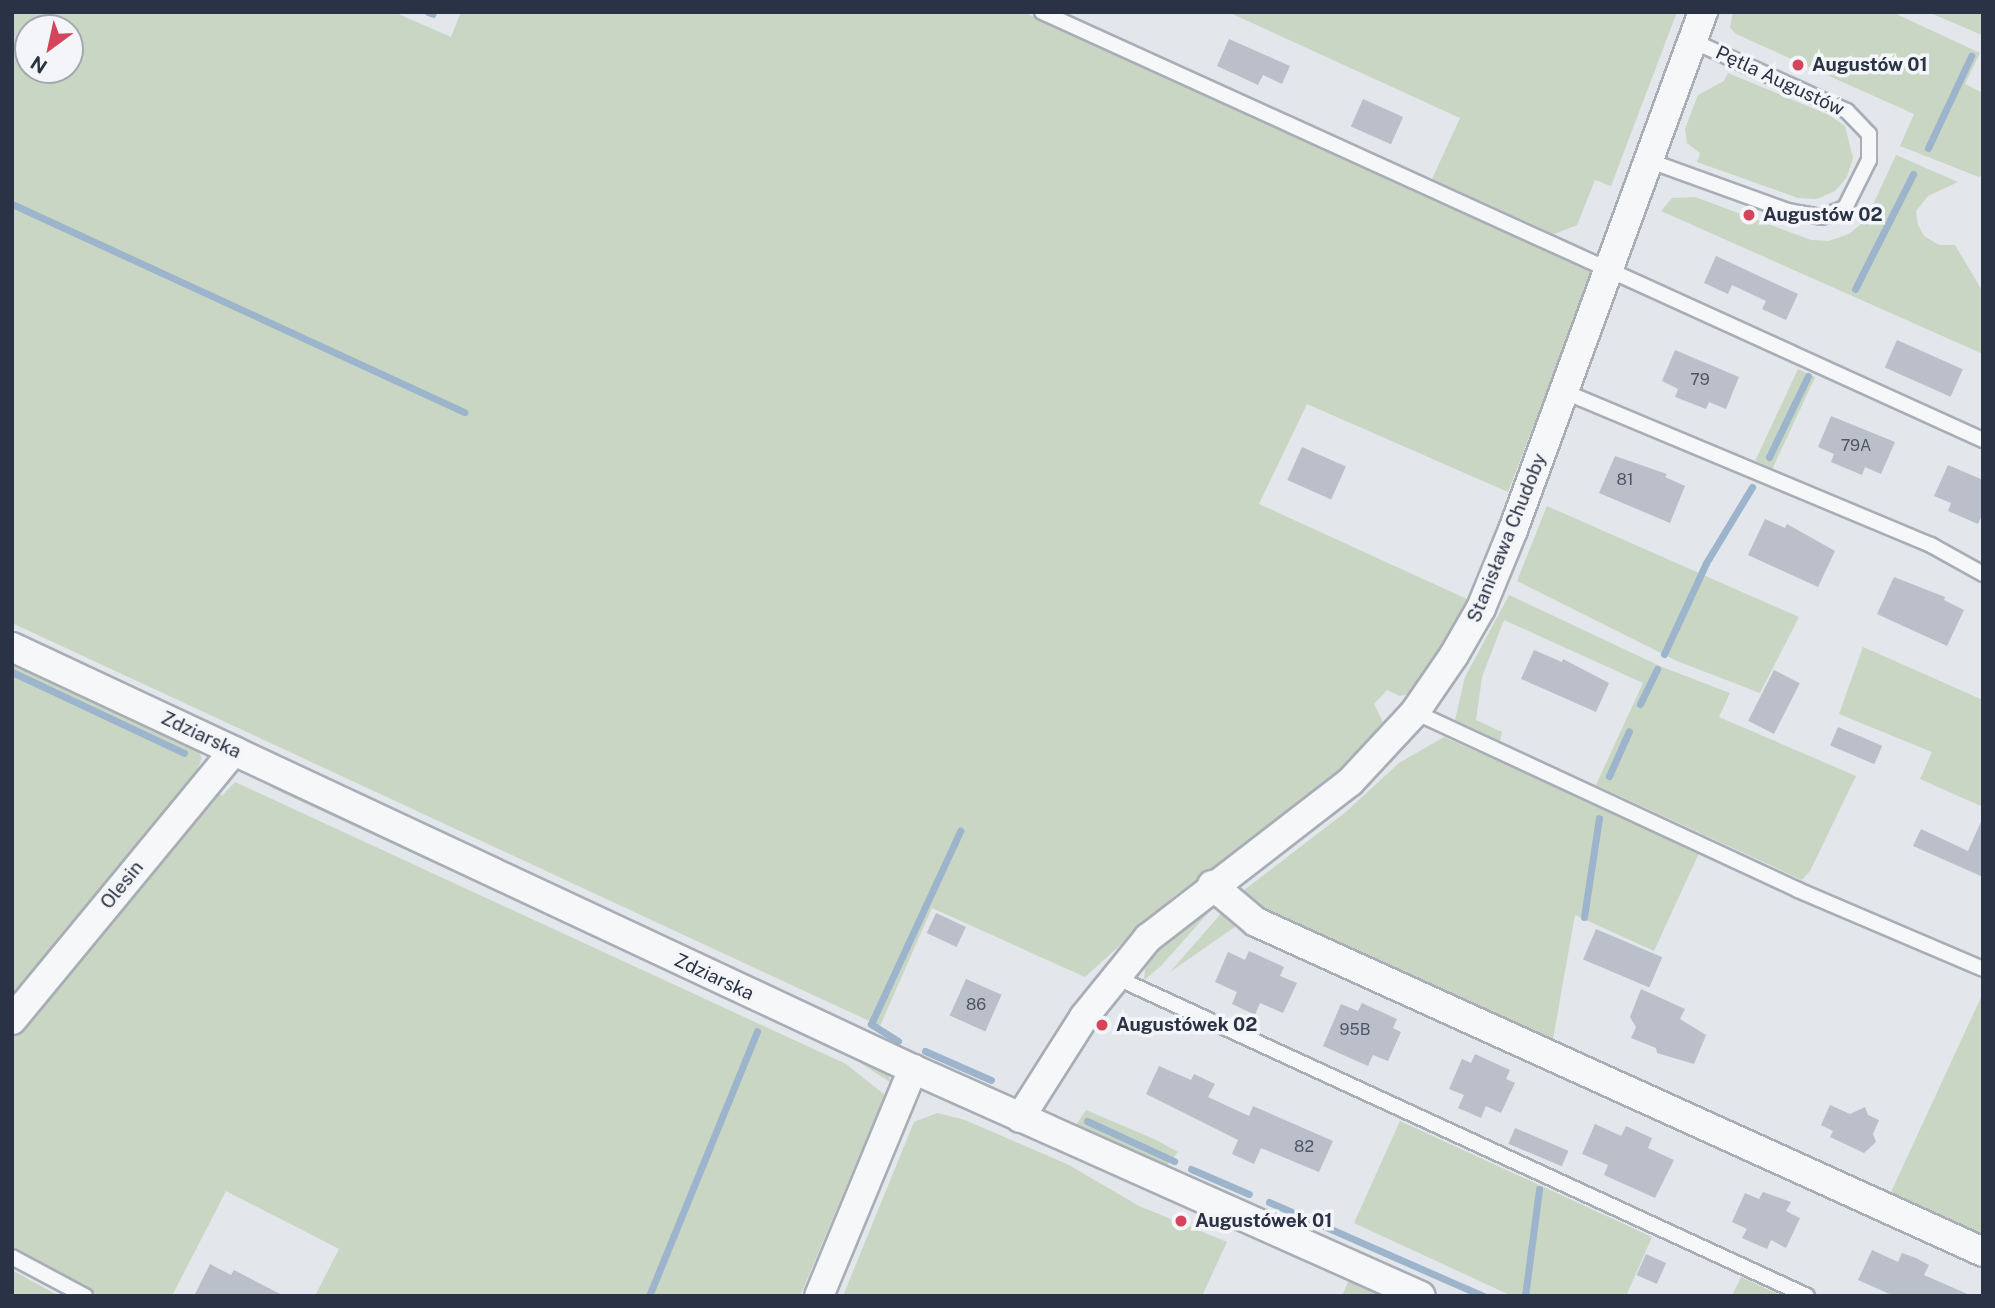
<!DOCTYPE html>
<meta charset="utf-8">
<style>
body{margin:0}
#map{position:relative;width:1995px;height:1308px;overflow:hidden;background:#e3e6eb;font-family:"Public Sans",sans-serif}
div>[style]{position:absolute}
.green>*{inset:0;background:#c8d6c3;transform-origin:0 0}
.stream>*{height:7px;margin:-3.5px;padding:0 3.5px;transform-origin:3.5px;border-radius:3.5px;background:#9db4cd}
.building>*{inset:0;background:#babfca;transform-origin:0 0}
.roads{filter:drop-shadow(2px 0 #a8adb6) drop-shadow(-2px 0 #a8adb6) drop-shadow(0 2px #a8adb6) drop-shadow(0 -2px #a8adb6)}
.lane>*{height:14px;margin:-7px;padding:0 7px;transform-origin:7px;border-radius:7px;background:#f6f7f9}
.street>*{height:28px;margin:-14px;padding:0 14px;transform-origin:14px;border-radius:14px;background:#f6f7f9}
.dots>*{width:19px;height:19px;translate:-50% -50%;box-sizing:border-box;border:4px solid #f3f5f8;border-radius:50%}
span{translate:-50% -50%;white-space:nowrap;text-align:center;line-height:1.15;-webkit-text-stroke:7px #f3f5f8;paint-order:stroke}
.number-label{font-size:16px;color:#4e5666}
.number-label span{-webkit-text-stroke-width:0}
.poi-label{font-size:19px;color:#2a3345;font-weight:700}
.left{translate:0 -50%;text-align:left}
.street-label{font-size:19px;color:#2a3345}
.frame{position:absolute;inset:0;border:14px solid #2a3345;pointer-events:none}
.north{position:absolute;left:14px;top:14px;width:70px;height:70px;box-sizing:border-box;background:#f3f5f8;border:2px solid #a3a7b0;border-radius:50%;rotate:213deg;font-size:19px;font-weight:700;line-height:28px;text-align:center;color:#2a3345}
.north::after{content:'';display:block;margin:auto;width:24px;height:32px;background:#d4445a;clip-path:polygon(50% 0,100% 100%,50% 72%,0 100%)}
</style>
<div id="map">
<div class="green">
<i style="clip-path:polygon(evenodd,12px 12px,394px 12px,451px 37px,461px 12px,1023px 12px,1593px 271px,1508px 492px,1307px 404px,1259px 504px,1469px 600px,1412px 693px,1400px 696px,1387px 690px,1374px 704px,1384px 724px,1366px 747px,1316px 793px,1173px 897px,1085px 977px,932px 908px,880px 1026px,12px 623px,12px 12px,28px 28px,70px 28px,70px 70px,28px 70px,28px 28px)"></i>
<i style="clip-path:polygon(1228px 12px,1677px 12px,1611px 186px,1595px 180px,1577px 225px,1554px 234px,1432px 179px,1460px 118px)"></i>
<i style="clip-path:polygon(1733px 12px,1892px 12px,1980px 53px,1965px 84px,1983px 93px,1983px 174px,1979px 177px,1900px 146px,1914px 114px,1736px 34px,1730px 28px)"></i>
<i style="clip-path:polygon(1928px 12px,1983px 12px,1983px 36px,1975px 32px)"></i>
<i style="clip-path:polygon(1728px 73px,1829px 115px,1845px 126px,1853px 158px,1847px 177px,1835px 191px,1817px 199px,1798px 198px,1697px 162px,1700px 153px,1687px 143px,1685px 129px,1698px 95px,1724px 81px)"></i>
<i style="clip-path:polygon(1896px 155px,1958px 182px,1928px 196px,1916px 211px,1918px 225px,1924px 236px,1939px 245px,1955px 245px,1983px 292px,1983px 354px,1661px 211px,1672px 198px,1695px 197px,1811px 240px,1829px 241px,1849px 234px,1866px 220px)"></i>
<i style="left:1798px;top:369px;width:19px;height:101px;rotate:25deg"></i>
<i style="clip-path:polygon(1547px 506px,1799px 617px,1760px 693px,1677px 661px,1517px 581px)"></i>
<i style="clip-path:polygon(1509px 595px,1662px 667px,1730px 693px,1719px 717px,1856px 776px,1810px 871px,1802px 880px,1596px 785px,1643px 683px,1504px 620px,1482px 677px,1476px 720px,1502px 732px,1500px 741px,1455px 720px,1465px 677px)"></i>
<i style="clip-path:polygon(1863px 647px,1983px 700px,1983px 807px,1920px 779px,1932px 752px,1839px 714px)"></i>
<i style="clip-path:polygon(12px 659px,196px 747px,202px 758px,194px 777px,12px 997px)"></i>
<i style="clip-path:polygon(1444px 737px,1700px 851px,1654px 951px,1575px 915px,1553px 1039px,1253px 907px,1239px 894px,1347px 811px,1399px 763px)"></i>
<i style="clip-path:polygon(235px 782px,846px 1064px,885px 1095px,800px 1296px,315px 1296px,339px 1249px,226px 1191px,172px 1296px,100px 1296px,12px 1247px,12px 1038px,216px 791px,222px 796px)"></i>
<i style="clip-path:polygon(271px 782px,884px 1067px,893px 1084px,851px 1057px,272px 788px)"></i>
<i style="clip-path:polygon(1216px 904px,1161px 966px,1144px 980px,1146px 960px,1199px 909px)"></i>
<i style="clip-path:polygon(1225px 909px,1242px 922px,1170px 972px)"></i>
<i style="clip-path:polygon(1983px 993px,1983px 1234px,1891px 1192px)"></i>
<i style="clip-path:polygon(1086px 1110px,1154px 1139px,1178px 1152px,1163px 1170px,1074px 1128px)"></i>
<i style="clip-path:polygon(937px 1113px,965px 1120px,1069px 1165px,1139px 1206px,1227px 1242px,1202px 1296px,843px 1296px,914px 1122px)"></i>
<i style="clip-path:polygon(1400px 1121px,1652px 1237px,1626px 1296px,1512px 1296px,1354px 1223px)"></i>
<i style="clip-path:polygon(12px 1270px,59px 1296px,12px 1296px)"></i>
<i style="clip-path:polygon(1741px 1277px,1782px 1296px,1732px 1296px)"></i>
<i style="clip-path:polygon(1349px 1280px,1384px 1296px,1342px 1296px)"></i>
</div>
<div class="stream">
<i style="left:428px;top:12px;width:5px;rotate:22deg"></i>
<i style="left:1928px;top:148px;width:102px;rotate:-64.9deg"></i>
<i style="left:12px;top:204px;width:498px;rotate:24.7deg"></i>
<i style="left:1855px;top:289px;width:129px;rotate:-63.2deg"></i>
<i style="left:1769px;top:457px;width:90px;rotate:-64.3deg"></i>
<i style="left:1664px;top:654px;width:100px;rotate:-65.2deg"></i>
<i style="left:1706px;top:563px;width:89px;rotate:-58.8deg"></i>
<i style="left:12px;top:672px;width:190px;rotate:25.2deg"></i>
<i style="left:1640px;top:704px;width:39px;rotate:-64deg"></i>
<i style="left:1609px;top:776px;width:49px;rotate:-66deg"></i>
<i style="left:1584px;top:917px;width:100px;rotate:-81.4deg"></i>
<i style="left:898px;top:1041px;width:32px;rotate:-148deg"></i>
<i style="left:871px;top:1024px;width:213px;rotate:-65.2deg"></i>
<i style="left:925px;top:1051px;width:72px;rotate:23.7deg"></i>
<i style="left:1087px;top:1121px;width:96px;rotate:24.7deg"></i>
<i style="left:1191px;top:1169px;width:63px;rotate:23.3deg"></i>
<i style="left:1269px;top:1202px;width:234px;rotate:23.7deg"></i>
<i style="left:649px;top:1296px;width:286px;rotate:-67.8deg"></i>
<i style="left:1525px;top:1296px;width:108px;rotate:-82.5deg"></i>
</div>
<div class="building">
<i style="clip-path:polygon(1229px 39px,1290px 66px,1282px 84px,1263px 75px,1258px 85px,1217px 66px)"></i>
<i style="left:1363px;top:99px;width:44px;height:30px;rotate:24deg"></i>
<i style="clip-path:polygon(1716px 256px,1798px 294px,1786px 320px,1762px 309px,1766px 301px,1732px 285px,1728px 294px,1704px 283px)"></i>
<i style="left:1897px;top:340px;width:72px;height:30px;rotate:24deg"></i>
<i style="clip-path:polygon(1675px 350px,1739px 377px,1726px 409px,1709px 402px,1706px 409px,1675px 397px,1678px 389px,1662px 381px)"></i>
<i style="clip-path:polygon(1831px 416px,1895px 442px,1881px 474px,1865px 467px,1862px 475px,1831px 462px,1834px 454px,1818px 447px)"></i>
<i style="left:1302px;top:447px;width:48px;height:36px;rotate:24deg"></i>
<i style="clip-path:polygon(1615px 456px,1667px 474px,1665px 477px,1685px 486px,1670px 523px,1599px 493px)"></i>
<i style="clip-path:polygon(1948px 465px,1983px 480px,1983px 513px,1978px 524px,1948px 511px,1951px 503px,1934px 496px)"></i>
<i style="clip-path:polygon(1765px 519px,1785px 528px,1787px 524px,1835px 551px,1818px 587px,1748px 555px)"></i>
<i style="clip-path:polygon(1894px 577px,1945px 597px,1944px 600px,1964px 610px,1947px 646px,1877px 614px)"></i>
<i style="clip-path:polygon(1534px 650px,1562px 662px,1563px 659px,1609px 683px,1596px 712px,1521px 679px)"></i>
<i style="left:1774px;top:670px;width:29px;height:57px;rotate:27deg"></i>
<i style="left:1838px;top:727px;width:48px;height:20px;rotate:23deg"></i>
<i style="clip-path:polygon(1983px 817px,1983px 877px,1913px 846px,1921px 829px,1968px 851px)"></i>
<i style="left:936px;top:913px;width:33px;height:22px;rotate:25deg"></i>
<i style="left:1596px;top:929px;width:72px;height:33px;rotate:23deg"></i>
<i style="clip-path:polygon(1249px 951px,1284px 967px,1280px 976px,1297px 983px,1283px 1013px,1260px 1003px,1255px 1015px,1232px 1004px,1237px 992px,1215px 982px,1228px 952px,1245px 960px)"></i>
<i style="left:966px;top:979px;width:39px;height:40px;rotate:24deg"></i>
<i style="clip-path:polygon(1641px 989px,1685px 1009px,1680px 1019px,1706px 1035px,1694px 1064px,1657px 1053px,1656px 1048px,1631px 1038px,1636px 1027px,1630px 1017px)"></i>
<i style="clip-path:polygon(1362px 1003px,1397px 1019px,1393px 1028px,1401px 1032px,1388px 1061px,1373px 1055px,1368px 1066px,1323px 1046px,1341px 1004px,1358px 1011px)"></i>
<i style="clip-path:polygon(1475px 1054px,1510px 1070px,1506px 1079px,1515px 1083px,1501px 1113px,1486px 1106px,1481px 1118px,1458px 1108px,1464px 1095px,1449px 1089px,1462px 1059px,1471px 1063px)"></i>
<i style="clip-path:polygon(1159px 1066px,1191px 1080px,1194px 1074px,1215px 1084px,1208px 1097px,1249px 1116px,1253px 1106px,1333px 1141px,1319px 1172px,1261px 1148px,1254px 1164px,1232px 1154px,1238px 1140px,1146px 1094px)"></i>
<i style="clip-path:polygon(1830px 1105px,1850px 1114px,1865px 1107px,1868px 1115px,1879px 1120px,1873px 1134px,1876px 1142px,1864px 1153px,1830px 1137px,1833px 1131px,1821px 1125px)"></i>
<i style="clip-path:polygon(1595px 1124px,1621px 1136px,1626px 1126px,1652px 1138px,1648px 1148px,1674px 1160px,1655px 1198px,1604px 1175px,1608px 1165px,1582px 1154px)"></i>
<i style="left:1515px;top:1128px;width:58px;height:17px;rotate:23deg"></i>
<i style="clip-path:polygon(1763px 1192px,1791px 1202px,1786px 1211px,1800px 1218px,1786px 1248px,1771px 1240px,1767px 1249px,1742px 1238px,1747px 1229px,1732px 1222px,1745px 1193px,1759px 1199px)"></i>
<i style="clip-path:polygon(1872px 1250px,1898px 1262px,1902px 1253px,1916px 1258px,1929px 1265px,1924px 1275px,1972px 1296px,1894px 1296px,1858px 1280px)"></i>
<i style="left:1646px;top:1254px;width:22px;height:23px;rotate:24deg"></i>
<i style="clip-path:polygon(210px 1264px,231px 1275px,234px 1270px,284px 1296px,194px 1296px)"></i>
</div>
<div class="roads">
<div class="lane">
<i style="left:1042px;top:12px;width:1034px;rotate:24.46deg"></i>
<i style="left:1650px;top:161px;width:147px;rotate:19.9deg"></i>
<i style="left:1788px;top:211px;width:34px;rotate:10deg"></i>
<i style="left:1821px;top:217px;width:26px;rotate:-21deg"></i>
<i style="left:1845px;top:208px;width:54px;rotate:-63.4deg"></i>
<i style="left:1869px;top:160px;width:26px;rotate:-90deg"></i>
<i style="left:1869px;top:134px;width:32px;rotate:-134deg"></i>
<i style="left:1847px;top:111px;width:157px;rotate:-155.6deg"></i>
<i style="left:1704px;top:46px;width:14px;rotate:176deg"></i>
<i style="left:1565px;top:392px;width:397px;rotate:22.7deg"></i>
<i style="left:1931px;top:545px;width:60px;rotate:29.1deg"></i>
<i style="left:1415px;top:712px;width:422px;rotate:24.9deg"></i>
<i style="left:1798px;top:890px;width:201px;rotate:23.1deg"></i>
<i style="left:1113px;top:976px;width:764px;rotate:24.75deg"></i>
<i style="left:12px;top:1257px;width:83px;rotate:28.1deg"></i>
</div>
<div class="street">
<i style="left:12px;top:647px;width:995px;rotate:25.1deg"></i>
<i style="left:913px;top:1069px;width:556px;rotate:24.08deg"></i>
<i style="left:1212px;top:885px;width:57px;rotate:40.1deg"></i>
<i style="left:1256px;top:922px;width:798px;rotate:24.41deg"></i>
<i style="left:12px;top:1020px;width:349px;rotate:-50.5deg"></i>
<i style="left:1020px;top:1118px;width:120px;rotate:-57.6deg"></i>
<i style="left:1084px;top:1017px;width:102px;rotate:-51deg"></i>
<i style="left:1148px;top:938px;width:255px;rotate:-37.7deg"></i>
<i style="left:1350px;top:782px;width:96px;rotate:-47.1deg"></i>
<i style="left:1415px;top:712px;width:69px;rotate:-55.6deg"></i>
<i style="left:1454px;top:655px;width:54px;rotate:-60.1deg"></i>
<i style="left:1481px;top:608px;width:84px;rotate:-67.7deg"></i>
<i style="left:1513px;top:530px;width:552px;rotate:-69.86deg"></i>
<i style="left:819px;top:1296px;width:246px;rotate:-67.5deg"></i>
</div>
</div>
<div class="dots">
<i style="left:1798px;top:65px;background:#d4445a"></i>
<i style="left:1749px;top:215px;background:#d4445a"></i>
<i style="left:1102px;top:1025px;background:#d4445a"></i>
<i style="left:1181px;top:1221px;background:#d4445a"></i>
</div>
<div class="number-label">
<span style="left:1700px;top:380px">79</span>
<span style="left:1856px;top:446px">79A</span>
<span style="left:1625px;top:480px">81</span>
<span style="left:976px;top:1005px">86</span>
<span style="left:1355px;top:1030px">95B</span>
<span style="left:1304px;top:1147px">82</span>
</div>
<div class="poi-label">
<span class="left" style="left:1812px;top:65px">Augustów 01</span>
<span class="left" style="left:1763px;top:215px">Augustów 02</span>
<span class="left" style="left:1116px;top:1025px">Augustówek 02</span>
<span class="left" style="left:1195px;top:1221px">Augustówek 01</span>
</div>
<div class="street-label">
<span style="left:1780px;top:81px;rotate:25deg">Pętla Augustów</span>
<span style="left:1507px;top:538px;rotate:-68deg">Stanisława Chudoby</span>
<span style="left:201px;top:735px;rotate:25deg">Zdziarska</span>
<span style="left:122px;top:885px;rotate:-51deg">Olesin</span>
<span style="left:714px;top:977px;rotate:25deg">Zdziarska</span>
</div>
<div class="frame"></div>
<div class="north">N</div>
</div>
